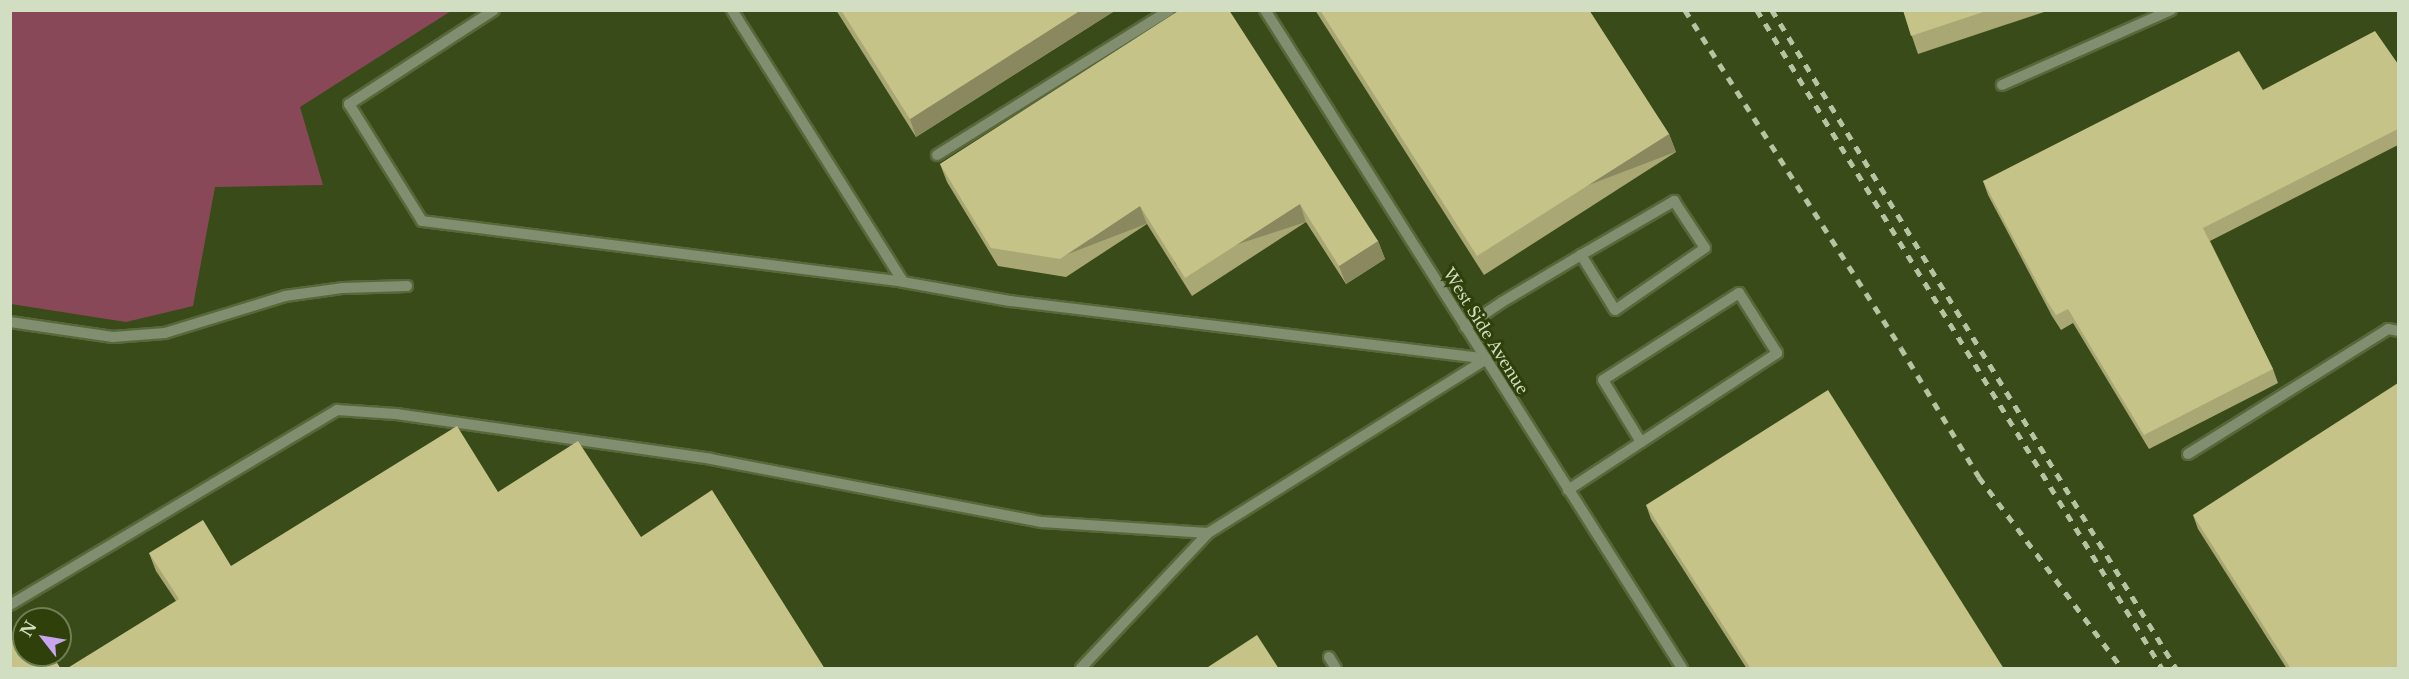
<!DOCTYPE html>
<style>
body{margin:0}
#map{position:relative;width:2409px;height:679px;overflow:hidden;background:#394b18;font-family:"Libre Baskerville",serif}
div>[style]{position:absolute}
.green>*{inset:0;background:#894857}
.roads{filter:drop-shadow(2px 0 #58683a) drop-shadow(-2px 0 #58683a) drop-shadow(0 2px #58683a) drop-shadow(0 -2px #58683a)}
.minor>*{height:10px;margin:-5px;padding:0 5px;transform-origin:5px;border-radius:5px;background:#818e70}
.rail>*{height:4.5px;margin-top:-2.25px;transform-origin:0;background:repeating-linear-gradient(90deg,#b6c4a3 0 8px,transparent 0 16px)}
.wall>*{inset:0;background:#a9a875}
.shaded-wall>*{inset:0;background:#8a885f;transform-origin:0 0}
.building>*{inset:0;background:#c5c388}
span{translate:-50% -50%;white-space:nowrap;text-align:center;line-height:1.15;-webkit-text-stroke:6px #2f400b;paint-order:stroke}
.street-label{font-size:16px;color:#d2dec2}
.frame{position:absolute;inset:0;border:12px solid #d2dec2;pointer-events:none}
.north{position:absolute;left:12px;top:607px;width:60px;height:60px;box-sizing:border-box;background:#2f400b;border:2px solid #707f54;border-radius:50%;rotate:301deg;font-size:16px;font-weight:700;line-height:24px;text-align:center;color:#d2dec2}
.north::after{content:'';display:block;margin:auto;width:21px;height:27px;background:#c9a5ee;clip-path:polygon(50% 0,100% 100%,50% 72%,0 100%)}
</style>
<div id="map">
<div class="green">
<i style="clip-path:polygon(10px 11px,11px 10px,451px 11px,300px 107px,323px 185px,215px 187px,193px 306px,126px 322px,11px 304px)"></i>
</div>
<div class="roads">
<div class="minor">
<i style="left:494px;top:10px;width:173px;rotate:147deg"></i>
<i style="left:349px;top:104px;width:138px;rotate:58deg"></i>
<i style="left:422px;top:221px;width:485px;rotate:7.2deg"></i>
<i style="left:903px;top:282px;width:109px;rotate:10.1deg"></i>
<i style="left:1010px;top:301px;width:480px;rotate:6.9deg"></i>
<i style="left:732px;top:10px;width:321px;rotate:57.8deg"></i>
<i style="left:1265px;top:10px;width:779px;rotate:57.64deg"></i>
<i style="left:2002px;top:85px;width:185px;rotate:-23.9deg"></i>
<i style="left:937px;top:155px;width:274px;rotate:-31.9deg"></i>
<i style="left:10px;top:322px;width:104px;rotate:8.3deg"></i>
<i style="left:113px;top:337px;width:52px;rotate:-4.4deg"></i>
<i style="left:165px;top:333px;width:126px;rotate:-17.1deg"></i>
<i style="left:285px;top:296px;width:59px;rotate:-7.9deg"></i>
<i style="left:343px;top:288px;width:64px;rotate:-1.8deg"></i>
<i style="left:1465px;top:327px;width:45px;rotate:-34deg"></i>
<i style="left:1502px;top:302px;width:92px;rotate:-30.7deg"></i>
<i style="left:1581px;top:255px;width:108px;rotate:-30.1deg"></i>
<i style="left:1674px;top:201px;width:56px;rotate:56.6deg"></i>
<i style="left:1705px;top:248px;width:109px;rotate:145.4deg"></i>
<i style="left:1615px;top:310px;width:65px;rotate:-121.7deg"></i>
<i style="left:2188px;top:454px;width:236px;rotate:-32deg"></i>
<i style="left:2388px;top:329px;width:10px;rotate:11deg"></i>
<i style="left:1568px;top:490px;width:250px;rotate:-33.2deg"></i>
<i style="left:1777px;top:353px;width:71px;rotate:-122.3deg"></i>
<i style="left:1739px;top:293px;width:161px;rotate:147.4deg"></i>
<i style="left:1603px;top:380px;width:73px;rotate:58.5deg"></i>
<i style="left:10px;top:605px;width:381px;rotate:-30.8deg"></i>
<i style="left:337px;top:410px;width:59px;rotate:3.9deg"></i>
<i style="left:396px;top:414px;width:318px;rotate:8.1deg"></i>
<i style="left:711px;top:459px;width:337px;rotate:10.8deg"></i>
<i style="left:1042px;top:522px;width:166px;rotate:3.8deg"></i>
<i style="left:1329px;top:657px;width:13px;rotate:58deg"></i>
<i style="left:1081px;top:668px;width:185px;rotate:-46.7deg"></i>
<i style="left:1208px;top:533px;width:328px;rotate:-32deg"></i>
</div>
</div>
<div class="rail">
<i style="left:1685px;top:10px;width:401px;rotate:57.4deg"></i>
<i style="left:1901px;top:348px;width:151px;rotate:58.8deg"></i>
<i style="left:1979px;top:477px;width:239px;rotate:53.2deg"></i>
<i style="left:1757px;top:10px;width:773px;rotate:58.39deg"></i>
<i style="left:1772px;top:10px;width:772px;rotate:58.45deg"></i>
</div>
<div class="wall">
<i style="clip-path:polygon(836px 10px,1116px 10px,916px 137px)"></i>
<i style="clip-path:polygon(1180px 10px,1378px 241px,1385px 259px,1346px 284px,1306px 222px,1192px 296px,1147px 224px,1066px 277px,998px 266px,947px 182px,940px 164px)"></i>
<i style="clip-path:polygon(1315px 10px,1589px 10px,1669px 134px,1676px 152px,1484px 275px)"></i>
<i style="clip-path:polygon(1903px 10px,2050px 10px,1918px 54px)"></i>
<i style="clip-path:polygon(2398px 64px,2398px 145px,2210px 241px,2273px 369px,2278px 383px,2149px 449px,2073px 323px,2061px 330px,2052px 316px,1988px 195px,1983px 181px,2263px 90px)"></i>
<i style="clip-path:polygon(498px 492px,641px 537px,176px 601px,156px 571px,149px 553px,231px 566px)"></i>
<i style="clip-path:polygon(1646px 505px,2004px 669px,1747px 669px,1651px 519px)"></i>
<i style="clip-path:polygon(2193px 515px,2398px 669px,2287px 669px,2198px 529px)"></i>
</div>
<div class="shaded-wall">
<i style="clip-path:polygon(1081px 10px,1116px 10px,916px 137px,910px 119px)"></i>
<i style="left:1669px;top:134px;width:19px;height:227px;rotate:69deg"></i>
<i style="left:1300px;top:204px;width:19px;height:137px;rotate:72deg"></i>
<i style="left:1140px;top:206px;width:19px;height:96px;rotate:69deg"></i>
<i style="clip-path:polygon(1378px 241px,1385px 259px,1346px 284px,1339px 266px)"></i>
</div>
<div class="building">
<i style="clip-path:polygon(841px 10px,1081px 10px,910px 119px)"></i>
<i style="clip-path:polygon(1180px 10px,1229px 10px,1378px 241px,1339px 266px,1300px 204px,1185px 278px,1140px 206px,1060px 259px,991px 248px,940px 164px)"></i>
<i style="clip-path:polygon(1320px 10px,1589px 10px,1669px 134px,1477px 256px)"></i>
<i style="clip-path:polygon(1903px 10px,1989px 10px,1911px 36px)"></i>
<i style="clip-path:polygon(2375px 31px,2398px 64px,2398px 129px,2203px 228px,2273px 369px,2144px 435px,2068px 309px,2056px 315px,2047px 301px,1983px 181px,2239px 51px,2263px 90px)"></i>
<i style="clip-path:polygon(2398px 383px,2398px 669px,2291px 669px,2193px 515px)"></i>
<i style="clip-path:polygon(1828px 390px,2004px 669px,1751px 669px,1646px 505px)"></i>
<i style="clip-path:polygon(457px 426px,498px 492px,578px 441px,641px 537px,712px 490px,825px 669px,66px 669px,179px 599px,149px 553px,203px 520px,231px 566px)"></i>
<i style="clip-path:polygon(24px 632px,24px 655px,52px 655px,61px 669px,10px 669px,10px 641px)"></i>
<i style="clip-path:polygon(1257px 635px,1279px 669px,1205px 669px)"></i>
</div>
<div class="street-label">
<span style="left:1486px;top:331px;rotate:58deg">West Side Avenue</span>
</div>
<div class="frame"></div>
<div class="north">N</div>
</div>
